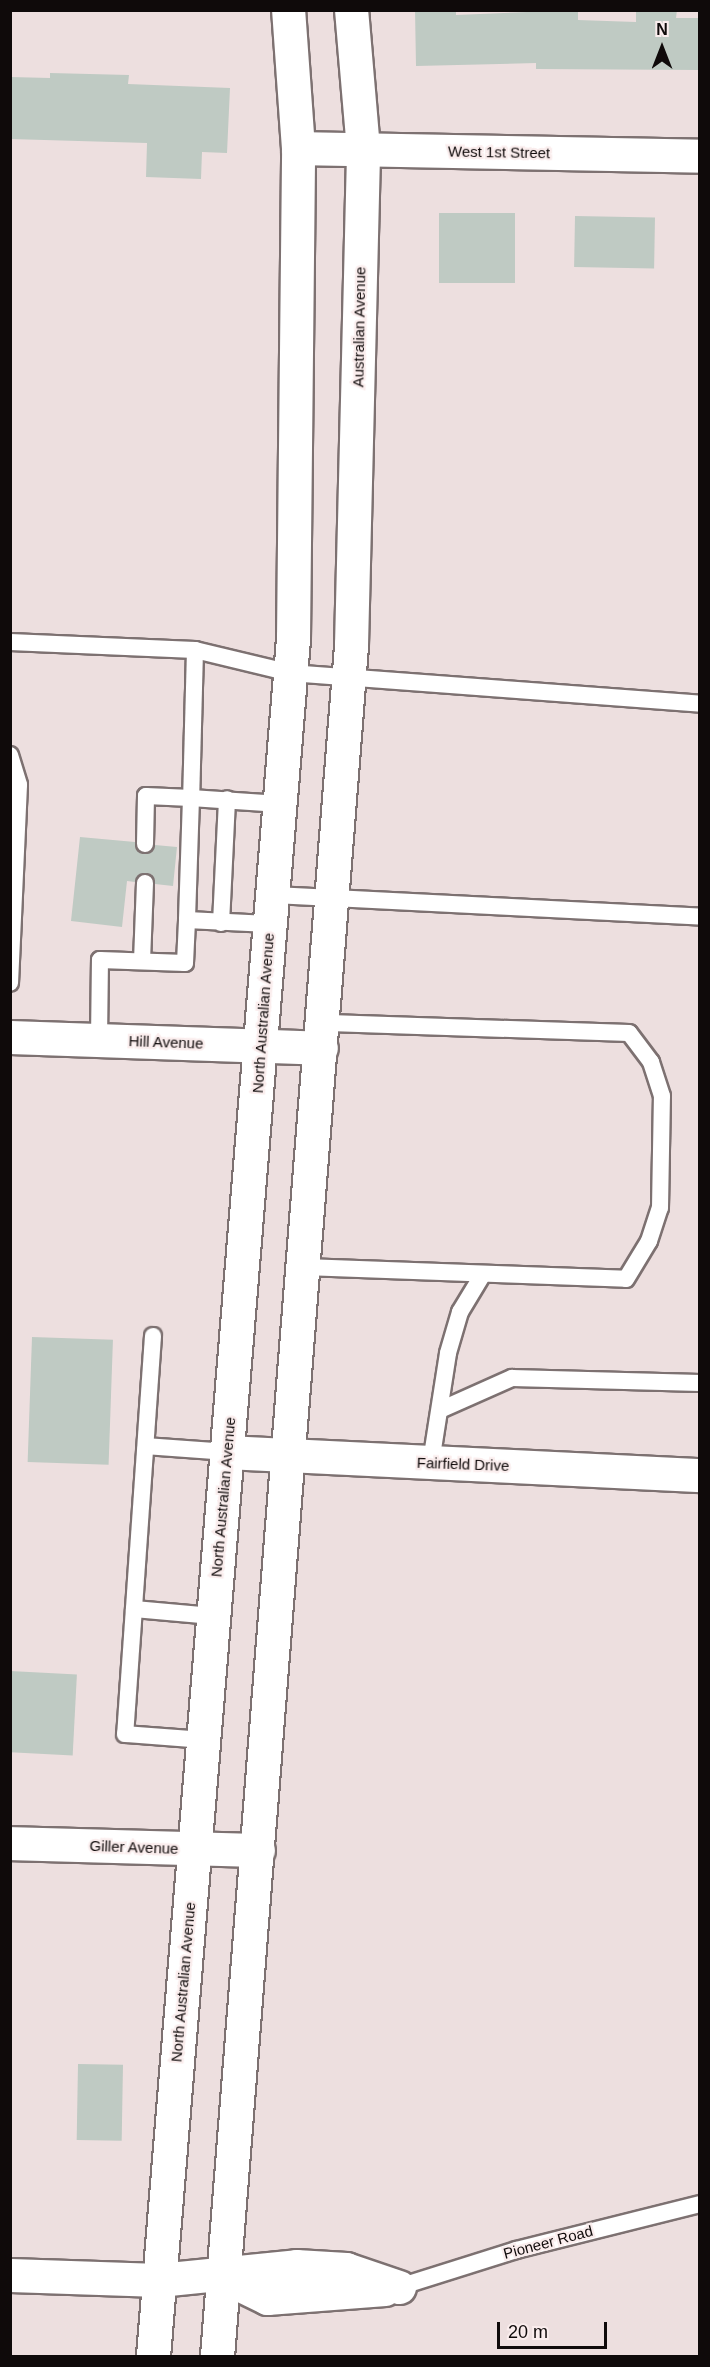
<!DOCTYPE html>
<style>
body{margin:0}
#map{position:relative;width:710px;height:2367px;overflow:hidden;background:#eddfdf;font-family:Helvetica,sans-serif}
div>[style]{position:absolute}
.building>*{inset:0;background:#bfcac3;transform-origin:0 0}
.roads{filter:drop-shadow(2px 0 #7d7171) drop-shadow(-2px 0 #7d7171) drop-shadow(0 2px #7d7171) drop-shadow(0 -2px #7d7171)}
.service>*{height:16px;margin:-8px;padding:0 8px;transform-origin:8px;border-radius:8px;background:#fff}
.minor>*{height:33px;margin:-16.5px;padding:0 16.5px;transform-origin:16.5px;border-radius:16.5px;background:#fff}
.secondary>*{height:33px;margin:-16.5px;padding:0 16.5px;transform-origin:16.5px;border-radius:16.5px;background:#fff}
span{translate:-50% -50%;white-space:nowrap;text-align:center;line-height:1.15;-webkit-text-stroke:4.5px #faeded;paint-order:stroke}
.street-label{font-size:15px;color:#0f0a0a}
.frame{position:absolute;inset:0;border:12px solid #0f0a0a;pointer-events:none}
.north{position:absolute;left:632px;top:18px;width:60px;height:60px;-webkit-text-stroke:4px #faeded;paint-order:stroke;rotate:0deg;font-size:16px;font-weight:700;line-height:24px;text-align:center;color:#0f0a0a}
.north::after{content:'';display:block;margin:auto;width:21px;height:27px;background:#0f0a0a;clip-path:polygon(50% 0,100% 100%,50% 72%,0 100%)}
.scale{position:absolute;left:497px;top:2322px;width:110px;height:27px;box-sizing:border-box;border:3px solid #0f0a0a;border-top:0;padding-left:8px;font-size:18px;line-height:21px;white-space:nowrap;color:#0f0a0a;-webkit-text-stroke:4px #faeded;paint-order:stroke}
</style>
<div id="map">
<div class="building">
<i style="clip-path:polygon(415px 10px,456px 10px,456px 15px,578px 10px,578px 20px,636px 22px,636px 10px,677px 10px,676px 18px,699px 18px,699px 70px,536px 69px,536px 63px,416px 66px)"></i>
<i style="clip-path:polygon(50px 73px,129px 75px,128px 84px,230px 88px,227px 153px,202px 152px,201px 179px,146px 177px,147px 143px,10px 139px,10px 77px,50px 78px)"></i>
<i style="left:439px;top:213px;width:76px;height:70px"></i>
<i style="left:575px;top:216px;width:80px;height:51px;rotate:1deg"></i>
<i style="clip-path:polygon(80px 837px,135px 842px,144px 854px,155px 845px,177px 847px,173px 886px,155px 884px,151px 874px,141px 874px,135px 882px,127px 881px,122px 927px,71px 921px)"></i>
<i style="left:32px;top:1337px;width:81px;height:125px;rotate:2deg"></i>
<i style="left:10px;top:1671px;width:67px;height:81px;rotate:3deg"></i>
<i style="left:78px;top:2064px;width:45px;height:76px;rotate:1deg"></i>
</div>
<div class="roads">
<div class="service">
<i style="left:10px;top:642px;width:185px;rotate:2.5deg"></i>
<i style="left:195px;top:650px;width:99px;rotate:13.5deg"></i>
<i style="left:291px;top:673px;width:410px;rotate:4.3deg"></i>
<i style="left:195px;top:650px;width:148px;rotate:91.5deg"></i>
<i style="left:191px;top:798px;width:89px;rotate:3.9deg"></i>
<i style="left:10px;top:755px;width:31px;rotate:73deg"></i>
<i style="left:19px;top:785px;width:198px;rotate:92.6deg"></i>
<i style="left:145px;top:844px;width:48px;rotate:-88.8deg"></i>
<i style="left:146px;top:796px;width:45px;rotate:2.5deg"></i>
<i style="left:191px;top:798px;width:122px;rotate:91.9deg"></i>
<i style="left:272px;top:895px;width:429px;rotate:2.9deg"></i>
<i style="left:221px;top:923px;width:124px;rotate:-87.2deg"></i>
<i style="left:142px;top:961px;width:78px;rotate:-87.8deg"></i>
<i style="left:99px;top:1040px;width:80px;rotate:-89.3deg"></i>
<i style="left:100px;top:960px;width:85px;rotate:2deg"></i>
<i style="left:185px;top:963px;width:43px;rotate:-87.3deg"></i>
<i style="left:187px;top:920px;width:82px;rotate:2.8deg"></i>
<i style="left:304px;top:1267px;width:322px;rotate:2.1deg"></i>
<i style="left:626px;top:1279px;width:44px;rotate:-58.8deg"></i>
<i style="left:649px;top:1241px;width:35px;rotate:-72deg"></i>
<i style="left:660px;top:1208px;width:112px;rotate:-89deg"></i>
<i style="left:662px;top:1096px;width:36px;rotate:-108deg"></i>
<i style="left:651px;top:1062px;width:36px;rotate:-127deg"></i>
<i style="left:629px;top:1033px;width:307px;rotate:-178.1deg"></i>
<i style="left:153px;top:1336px;width:399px;rotate:94deg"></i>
<i style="left:125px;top:1734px;width:78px;rotate:4.4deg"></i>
<i style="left:440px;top:1410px;width:79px;rotate:-24deg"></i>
<i style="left:512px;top:1378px;width:188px;rotate:1.5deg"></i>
<i style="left:146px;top:1446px;width:81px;rotate:4.2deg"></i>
<i style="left:431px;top:1462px;width:110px;rotate:-81.1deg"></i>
<i style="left:448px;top:1353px;width:43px;rotate:-73.7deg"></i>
<i style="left:460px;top:1312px;width:44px;rotate:-58.8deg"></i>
<i style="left:134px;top:1609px;width:79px;rotate:5.1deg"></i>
<i style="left:399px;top:2287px;width:123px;rotate:-17.5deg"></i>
<i style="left:516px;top:2250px;width:190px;rotate:-14deg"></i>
</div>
<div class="minor">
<i style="left:298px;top:148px;width:402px;rotate:1.1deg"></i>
<i style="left:10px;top:1037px;width:311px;rotate:2deg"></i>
<i style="left:227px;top:1452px;width:474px;rotate:2.8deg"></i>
<i style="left:10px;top:1843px;width:248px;rotate:1.6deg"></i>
<i style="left:10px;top:2275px;width:149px;rotate:1.9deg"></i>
<i style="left:159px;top:2280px;width:138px;rotate:-5.8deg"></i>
<i style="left:296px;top:2266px;width:50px;rotate:3.4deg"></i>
<i style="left:346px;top:2269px;width:56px;rotate:18.8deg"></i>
<i style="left:224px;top:2277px;width:48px;rotate:26deg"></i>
<i style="left:267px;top:2298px;width:118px;rotate:-4.4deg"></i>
</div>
<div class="secondary">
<i style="left:153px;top:2356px;width:1724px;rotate:-85.34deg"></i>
<i style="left:293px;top:638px;width:490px;rotate:-89.4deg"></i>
<i style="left:298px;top:148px;width:138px;rotate:-94.1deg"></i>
<i style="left:217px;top:2356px;width:1716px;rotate:-85.52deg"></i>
<i style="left:351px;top:645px;width:496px;rotate:-88.6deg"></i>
<i style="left:363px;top:149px;width:140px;rotate:-94.9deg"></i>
</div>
</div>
<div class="street-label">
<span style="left:499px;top:152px;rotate:1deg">West 1st Street</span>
<span style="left:359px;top:327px;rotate:-89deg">Australian Avenue</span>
<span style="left:263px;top:1013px;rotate:-86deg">North Australian Avenue</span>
<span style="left:166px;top:1042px;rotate:2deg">Hill Avenue</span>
<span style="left:463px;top:1464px;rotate:2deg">Fairfield Drive</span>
<span style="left:223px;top:1497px;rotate:-85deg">North Australian Avenue</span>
<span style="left:134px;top:1847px;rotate:2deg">Giller Avenue</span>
<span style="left:183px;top:1982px;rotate:-85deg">North Australian Avenue</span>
<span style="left:548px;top:2242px;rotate:-15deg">Pioneer Road</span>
</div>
<div class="frame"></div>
<div class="north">N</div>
<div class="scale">20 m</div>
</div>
